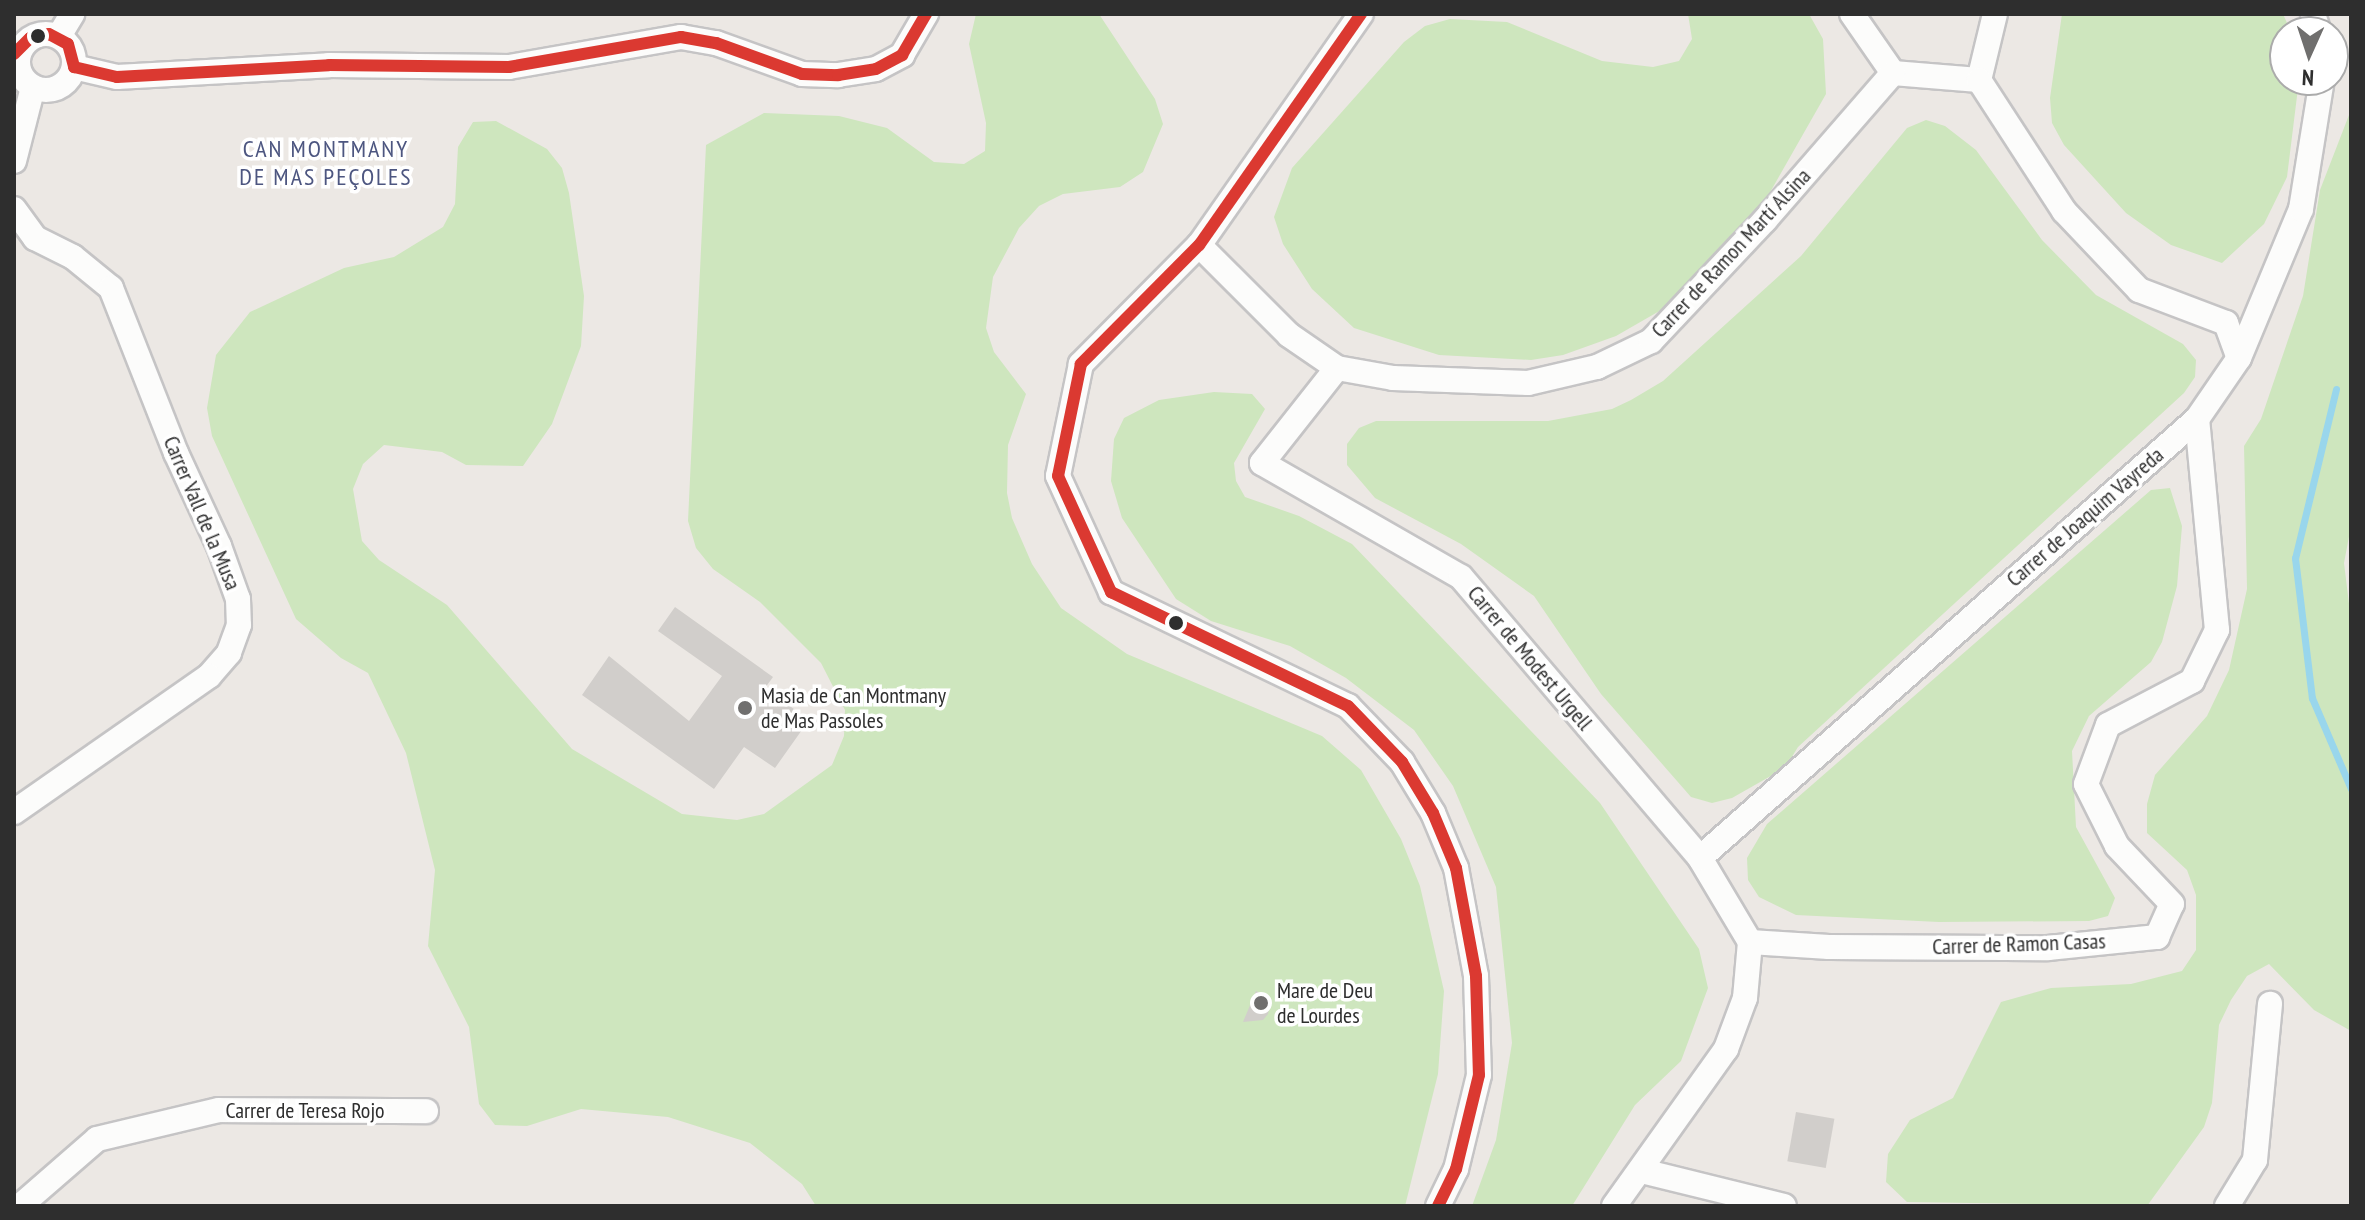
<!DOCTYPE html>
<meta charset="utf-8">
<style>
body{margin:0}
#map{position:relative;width:2365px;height:1220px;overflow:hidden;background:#ece8e4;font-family:"PT Sans Narrow",sans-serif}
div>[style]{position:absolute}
.green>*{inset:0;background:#cee6be}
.stream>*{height:7px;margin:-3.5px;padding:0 3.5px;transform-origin:3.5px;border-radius:3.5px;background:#99d6ec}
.building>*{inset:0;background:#d1cecb;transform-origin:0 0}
.roads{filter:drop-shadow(2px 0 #c5c4c5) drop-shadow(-2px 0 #c5c4c5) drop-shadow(0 2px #c5c4c5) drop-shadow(0 -2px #c5c4c5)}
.minor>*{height:24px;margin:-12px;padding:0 12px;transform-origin:12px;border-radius:12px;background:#fcfcfb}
.minor>.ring{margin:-12px;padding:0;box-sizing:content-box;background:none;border:24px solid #fcfcfb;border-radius:50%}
.bus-1>*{height:12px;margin:-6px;padding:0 6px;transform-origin:6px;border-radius:6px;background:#db3931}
.dots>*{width:22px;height:22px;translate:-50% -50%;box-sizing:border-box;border:4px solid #fff;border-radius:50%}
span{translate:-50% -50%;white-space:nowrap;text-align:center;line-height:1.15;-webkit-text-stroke:7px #fff;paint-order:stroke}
.street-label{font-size:22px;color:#2e2e2e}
.poi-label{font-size:22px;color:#2e2e2e}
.left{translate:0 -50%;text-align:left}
.neighbourhood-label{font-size:24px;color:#4d5680;letter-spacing:2px}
.frame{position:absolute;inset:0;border:16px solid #2e2e2e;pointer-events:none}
.north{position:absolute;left:2269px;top:16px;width:80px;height:80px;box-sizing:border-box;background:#fff;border:2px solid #ababab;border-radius:50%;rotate:183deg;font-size:22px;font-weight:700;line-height:32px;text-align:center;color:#2e2e2e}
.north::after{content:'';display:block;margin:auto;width:28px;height:36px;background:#706f6e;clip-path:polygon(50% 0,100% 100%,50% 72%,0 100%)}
</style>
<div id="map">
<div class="green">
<i style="clip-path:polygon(976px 14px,1099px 14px,1155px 99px,1163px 124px,1143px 172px,1120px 187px,1063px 194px,1039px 206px,1019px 228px,993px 277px,986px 328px,994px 352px,1026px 394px,1008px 445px,1007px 493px,1012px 518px,1032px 564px,1061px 608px,1127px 654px,1322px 736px,1361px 770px,1401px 839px,1420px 886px,1444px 991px,1438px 1074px,1405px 1206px,816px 1206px,802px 1184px,750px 1143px,668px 1117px,581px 1109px,527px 1126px,495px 1125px,479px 1104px,469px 1027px,428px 946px,435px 870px,406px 753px,368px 673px,341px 658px,296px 619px,212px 436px,207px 408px,216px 355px,250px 312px,344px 268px,394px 257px,443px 227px,455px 204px,458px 147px,473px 122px,496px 121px,547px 149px,562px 168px,569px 193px,584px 296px,581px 346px,552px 424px,523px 466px,466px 465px,442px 452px,384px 445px,363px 464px,353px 489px,362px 541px,379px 560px,447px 605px,572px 749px,682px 814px,737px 820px,764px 814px,832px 765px,844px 736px,845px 710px,821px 663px,760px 602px,713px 569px,696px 548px,688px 521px,706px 145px,764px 113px,839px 116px,887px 128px,934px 162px,964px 164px,985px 151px,986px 123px,969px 44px)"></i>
<i style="clip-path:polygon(1688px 14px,1809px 14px,1823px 39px,1826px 94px,1732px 259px,1689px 294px,1616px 336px,1563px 355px,1531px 360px,1439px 355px,1354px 328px,1312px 289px,1283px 244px,1274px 217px,1292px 168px,1404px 42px,1425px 26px,1450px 19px,1507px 22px,1602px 61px,1653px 67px,1679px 61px,1692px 39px)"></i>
<i style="clip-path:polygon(2062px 14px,2283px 14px,2291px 32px,2285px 32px,2285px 80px,2299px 80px,2287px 177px,2264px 224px,2222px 263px,2171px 245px,2126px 213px,2064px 145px,2052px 123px,2050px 98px)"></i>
<i style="clip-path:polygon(2351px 76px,2351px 526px,2344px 563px,2351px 620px,2351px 1031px,2314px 1010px,2269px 964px,2247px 976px,2231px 1000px,2219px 1025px,2212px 1103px,2204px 1127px,2147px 1206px,1907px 1202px,1886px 1182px,1888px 1154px,1910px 1120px,1953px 1098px,2001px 1002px,2051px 988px,2131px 984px,2182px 971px,2196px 950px,2196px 895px,2187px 870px,2147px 833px,2147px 804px,2155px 775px,2207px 716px,2229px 670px,2247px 589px,2244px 446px,2261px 419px,2303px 296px,2320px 190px,2349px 115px)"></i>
<i style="clip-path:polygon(1926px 120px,1945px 126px,1976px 150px,2042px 240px,2096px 295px,2183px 344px,2196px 360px,2195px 377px,2184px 393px,1798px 747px,1785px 768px,1732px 798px,1712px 803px,1691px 797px,1601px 694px,1534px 596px,1461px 544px,1375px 498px,1347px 465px,1347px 444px,1359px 428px,1376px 421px,1548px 421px,1612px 409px,1631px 400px,1663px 381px,1801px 256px,1907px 128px)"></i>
<i style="clip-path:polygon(1214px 392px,1252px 394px,1265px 409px,1234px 463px,1236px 481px,1245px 497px,1299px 516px,1352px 544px,1600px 803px,1699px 949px,1708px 988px,1681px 1061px,1635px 1105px,1572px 1206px,1472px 1206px,1496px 1140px,1512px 1043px,1496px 887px,1453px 786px,1414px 730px,1346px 678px,1290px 646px,1211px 621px,1176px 599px,1122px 518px,1111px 481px,1114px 439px,1124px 418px,1159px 400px)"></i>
<i style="clip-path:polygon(2170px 488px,2182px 526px,2177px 586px,2162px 642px,2151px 662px,2089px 716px,2072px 751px,2076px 827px,2115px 898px,2108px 916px,2089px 921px,1939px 922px,1796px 915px,1759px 897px,1748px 880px,1747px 858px,1767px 824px,2151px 490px)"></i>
</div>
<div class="stream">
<i style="left:2336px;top:389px;width:174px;rotate:103.6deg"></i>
<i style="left:2295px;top:558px;width:141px;rotate:83.1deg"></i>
<i style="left:2312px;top:698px;width:99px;rotate:66.8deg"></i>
</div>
<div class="building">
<i style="clip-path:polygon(675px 607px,773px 677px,765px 688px,809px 720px,775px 768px,744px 747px,714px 789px,582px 695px,609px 656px,689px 721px,722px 676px,658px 631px)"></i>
<i style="clip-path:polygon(1256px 991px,1271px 999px,1268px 1014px,1263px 1020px,1243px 1022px)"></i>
<i style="left:1796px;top:1112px;width:39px;height:50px;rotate:10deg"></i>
</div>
<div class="roads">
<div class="minor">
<i style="left:1361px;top:14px;width:282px;rotate:125deg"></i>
<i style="left:1199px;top:245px;width:168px;rotate:134.8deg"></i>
<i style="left:1081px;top:364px;width:114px;rotate:101.6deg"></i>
<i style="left:1058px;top:476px;width:128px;rotate:65.4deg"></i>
<i style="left:1111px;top:592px;width:263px;rotate:25.7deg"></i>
<i style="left:1348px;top:706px;width:78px;rotate:46deg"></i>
<i style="left:1402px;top:762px;width:60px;rotate:58.7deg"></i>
<i style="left:1433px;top:813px;width:60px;rotate:67.3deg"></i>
<i style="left:1456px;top:868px;width:110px;rotate:79.5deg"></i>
<i style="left:1476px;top:976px;width:99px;rotate:88.3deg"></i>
<i style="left:1479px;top:1075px;width:97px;rotate:103.7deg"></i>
<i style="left:1456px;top:1169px;width:41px;rotate:115.9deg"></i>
<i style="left:1852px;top:14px;width:72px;rotate:55.2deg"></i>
<i style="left:1893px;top:73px;width:86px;rotate:4.7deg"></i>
<i style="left:1995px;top:14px;width:68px;rotate:103.6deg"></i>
<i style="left:1979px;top:80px;width:156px;rotate:57deg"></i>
<i style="left:2064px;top:211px;width:109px;rotate:46.5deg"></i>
<i style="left:2139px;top:290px;width:93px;rotate:20.8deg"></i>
<i style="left:2226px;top:323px;width:37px;rotate:70deg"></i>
<i style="left:2313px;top:14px;width:19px;rotate:72deg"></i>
<i class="ring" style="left:18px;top:34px;width:32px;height:32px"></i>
<i style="left:59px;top:36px;width:26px;rotate:-59deg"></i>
<i style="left:74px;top:67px;width:44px;rotate:13.1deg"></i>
<i style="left:117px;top:77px;width:212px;rotate:-3.2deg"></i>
<i style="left:329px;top:65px;width:180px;rotate:0.6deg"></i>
<i style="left:509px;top:67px;width:175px;rotate:-9.9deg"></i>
<i style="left:681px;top:37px;width:36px;rotate:10deg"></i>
<i style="left:716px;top:43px;width:91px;rotate:19.8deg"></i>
<i style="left:802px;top:74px;width:36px;rotate:2deg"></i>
<i style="left:838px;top:75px;width:38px;rotate:-9deg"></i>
<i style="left:876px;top:69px;width:30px;rotate:-28deg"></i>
<i style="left:902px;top:55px;width:48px;rotate:-59.7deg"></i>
<i style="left:14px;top:161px;width:76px;rotate:-75.6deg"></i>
<i style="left:14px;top:209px;width:36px;rotate:54deg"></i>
<i style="left:35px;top:238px;width:42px;rotate:26.6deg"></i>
<i style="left:73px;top:257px;width:49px;rotate:39.2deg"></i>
<i style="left:111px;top:288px;width:177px;rotate:68.5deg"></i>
<i style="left:176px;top:453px;width:102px;rotate:65.2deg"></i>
<i style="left:219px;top:546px;width:56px;rotate:70.3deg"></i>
<i style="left:238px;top:599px;width:26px;rotate:88deg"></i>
<i style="left:239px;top:625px;width:30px;rotate:110deg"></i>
<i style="left:229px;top:653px;width:30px;rotate:131deg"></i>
<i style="left:209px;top:676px;width:238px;rotate:145.1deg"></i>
<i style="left:1199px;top:245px;width:127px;rotate:45deg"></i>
<i style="left:1289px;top:335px;width:58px;rotate:34.5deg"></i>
<i style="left:1337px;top:368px;width:57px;rotate:10.1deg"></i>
<i style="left:1393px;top:378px;width:135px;rotate:2.1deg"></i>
<i style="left:1528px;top:383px;width:71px;rotate:-13.1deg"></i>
<i style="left:1597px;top:367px;width:60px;rotate:-25.7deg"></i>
<i style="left:1651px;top:341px;width:166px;rotate:-46.7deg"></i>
<i style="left:1765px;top:220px;width:195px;rotate:-49deg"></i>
<i style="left:1337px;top:368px;width:121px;rotate:128.3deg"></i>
<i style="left:1262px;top:463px;width:229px;rotate:29.8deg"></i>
<i style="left:1461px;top:577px;width:369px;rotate:49.6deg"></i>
<i style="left:1700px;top:858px;width:98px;rotate:59.2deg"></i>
<i style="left:1700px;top:858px;width:663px;rotate:-41.45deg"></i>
<i style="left:2197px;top:419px;width:74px;rotate:-55.5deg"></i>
<i style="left:2239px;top:358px;width:161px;rotate:-67.4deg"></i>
<i style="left:2301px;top:209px;width:131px;rotate:-80.8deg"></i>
<i style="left:1750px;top:942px;width:79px;rotate:3.6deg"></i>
<i style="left:1829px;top:947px;width:219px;rotate:0.3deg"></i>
<i style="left:2048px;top:948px;width:110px;rotate:-5.8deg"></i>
<i style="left:2157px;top:937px;width:36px;rotate:-66deg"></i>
<i style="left:2172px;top:904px;width:80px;rotate:-133.5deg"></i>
<i style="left:2117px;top:846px;width:69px;rotate:-116.6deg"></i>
<i style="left:2086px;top:784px;width:63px;rotate:-69.6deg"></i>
<i style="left:2108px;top:725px;width:95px;rotate:-27.6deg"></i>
<i style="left:2192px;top:681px;width:57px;rotate:-63.9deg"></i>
<i style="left:2217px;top:630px;width:212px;rotate:-95.4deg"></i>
<i style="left:1642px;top:1171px;width:146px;rotate:13.8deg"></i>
<i style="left:20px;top:1206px;width:102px;rotate:-41deg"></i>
<i style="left:97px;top:1139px;width:125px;rotate:-13.4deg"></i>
<i style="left:219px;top:1110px;width:207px;rotate:0.3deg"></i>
<i style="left:1614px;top:1206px;width:193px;rotate:-54.5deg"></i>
<i style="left:1726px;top:1049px;width:54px;rotate:-69.6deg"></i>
<i style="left:1745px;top:998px;width:56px;rotate:-84.9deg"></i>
<i style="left:2227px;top:1206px;width:54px;rotate:-58.7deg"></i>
<i style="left:2255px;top:1160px;width:157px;rotate:-84.5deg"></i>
</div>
</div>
<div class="bus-1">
<i style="left:1361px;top:14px;width:282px;rotate:125deg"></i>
<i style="left:1199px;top:245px;width:168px;rotate:134.8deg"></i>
<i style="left:1081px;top:364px;width:114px;rotate:101.6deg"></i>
<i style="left:1058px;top:476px;width:128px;rotate:65.4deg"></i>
<i style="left:1111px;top:592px;width:263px;rotate:25.7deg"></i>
<i style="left:1348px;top:706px;width:78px;rotate:46deg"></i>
<i style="left:1402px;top:762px;width:60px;rotate:58.7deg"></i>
<i style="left:1433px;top:813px;width:60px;rotate:67.3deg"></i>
<i style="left:1456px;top:868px;width:110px;rotate:79.5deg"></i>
<i style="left:1476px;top:976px;width:99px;rotate:88.3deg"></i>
<i style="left:1479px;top:1075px;width:97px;rotate:103.7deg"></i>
<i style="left:1456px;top:1169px;width:41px;rotate:115.9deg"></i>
<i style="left:14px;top:54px;width:23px;rotate:-45deg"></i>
<i style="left:30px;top:38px;width:19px;rotate:-12deg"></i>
<i style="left:49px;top:34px;width:21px;rotate:28deg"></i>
<i style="left:68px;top:44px;width:24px;rotate:75deg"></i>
<i style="left:74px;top:67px;width:44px;rotate:13.1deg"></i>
<i style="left:117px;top:77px;width:212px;rotate:-3.2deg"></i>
<i style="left:329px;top:65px;width:180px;rotate:0.6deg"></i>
<i style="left:509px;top:67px;width:175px;rotate:-9.9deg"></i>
<i style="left:681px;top:37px;width:36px;rotate:10deg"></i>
<i style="left:716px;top:43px;width:91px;rotate:19.8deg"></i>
<i style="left:802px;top:74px;width:36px;rotate:2deg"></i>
<i style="left:838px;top:75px;width:38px;rotate:-9deg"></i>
<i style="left:876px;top:69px;width:30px;rotate:-28deg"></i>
<i style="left:902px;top:55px;width:48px;rotate:-59.7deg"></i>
</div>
<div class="dots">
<i style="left:38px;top:36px;background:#2e2e2e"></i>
<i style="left:1176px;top:623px;background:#2e2e2e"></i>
<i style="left:745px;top:708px;background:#706f6e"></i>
<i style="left:1261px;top:1003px;background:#706f6e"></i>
</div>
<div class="street-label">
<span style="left:1731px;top:253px;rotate:-47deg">Carrer de Ramon Martí Alsina</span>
<span style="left:202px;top:513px;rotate:67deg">Carrer Vall de la Musa</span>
<span style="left:2085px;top:517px;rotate:-41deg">Carrer de Joaquim Vayreda</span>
<span style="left:1530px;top:658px;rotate:50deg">Carrer de Modest Urgell</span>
<span style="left:2019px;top:944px;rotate:-2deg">Carrer de Ramon Casas</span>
<span style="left:305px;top:1111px">Carrer de Teresa Rojo</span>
</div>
<div class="poi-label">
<span class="left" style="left:761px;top:708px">Masia de Can Montmany<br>de Mas Passoles</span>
<span class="left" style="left:1277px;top:1003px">Mare de Deu<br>de Lourdes</span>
</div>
<div class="neighbourhood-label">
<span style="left:326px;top:163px">CAN MONTMANY<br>DE MAS PEÇOLES</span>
</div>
<div class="frame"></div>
<div class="north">N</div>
</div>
